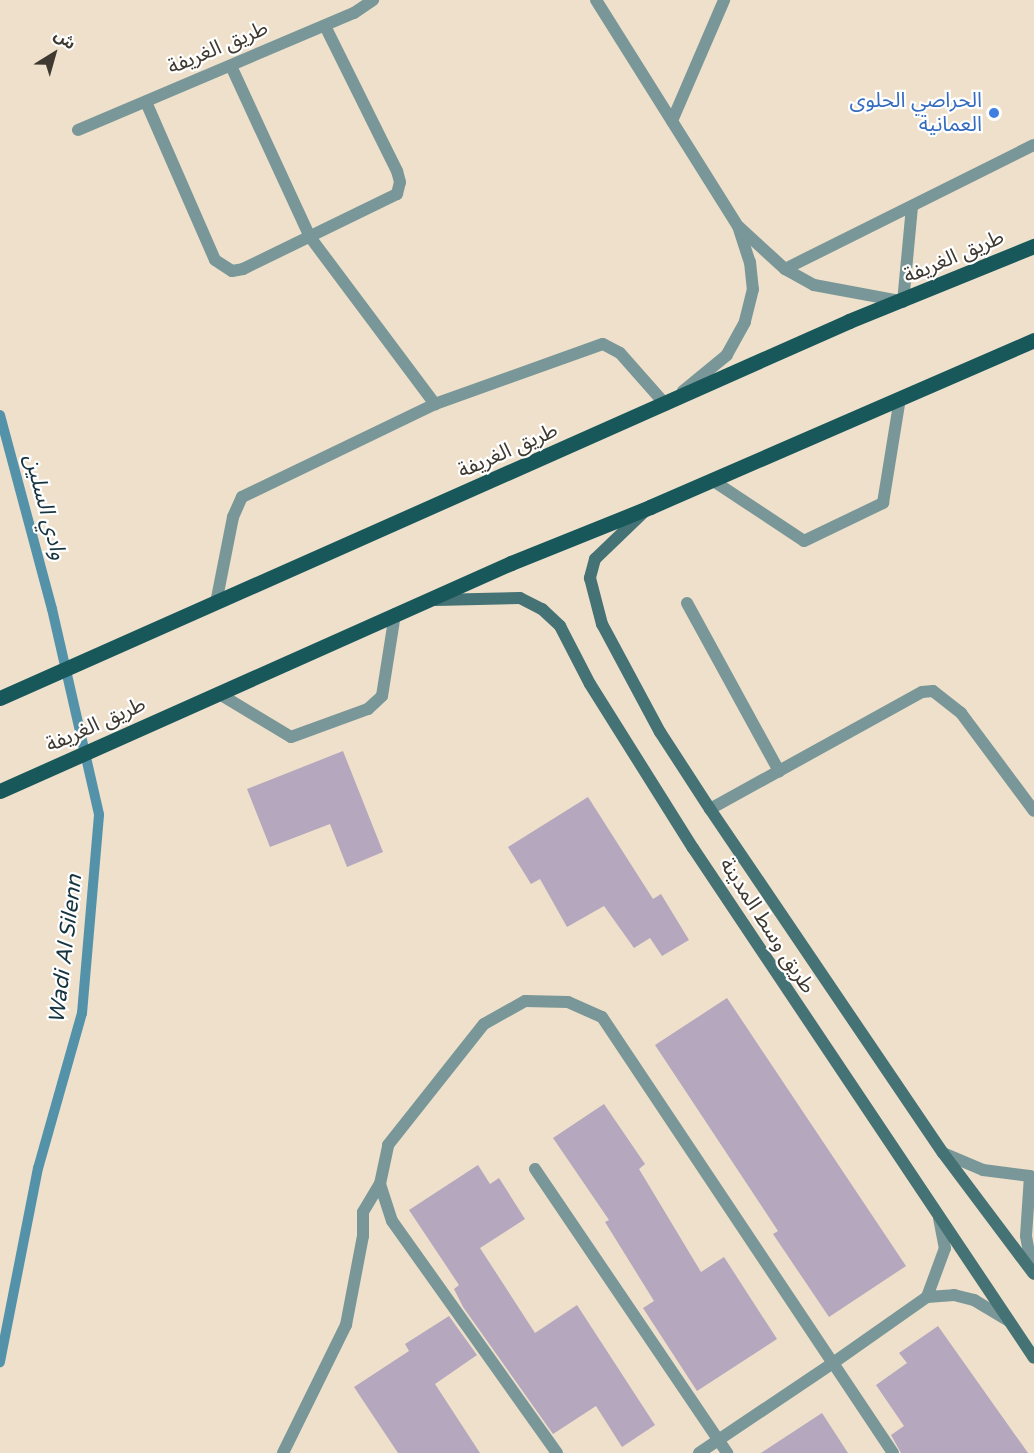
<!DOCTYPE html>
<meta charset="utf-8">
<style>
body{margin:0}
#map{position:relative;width:1034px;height:1453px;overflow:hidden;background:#eee0ca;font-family:"Varela Round","Noto Sans Arabic",sans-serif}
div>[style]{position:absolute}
.stream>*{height:10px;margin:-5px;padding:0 5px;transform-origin:5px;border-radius:5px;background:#5492aa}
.building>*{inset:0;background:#b5a8be}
.service>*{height:12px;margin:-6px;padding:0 6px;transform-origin:6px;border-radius:6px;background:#799798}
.minor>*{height:12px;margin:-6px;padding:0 6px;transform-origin:6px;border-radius:6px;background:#799798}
.tertiary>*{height:12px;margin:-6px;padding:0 6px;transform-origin:6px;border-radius:6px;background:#799798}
.secondary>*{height:12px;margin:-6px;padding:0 6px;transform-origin:6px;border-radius:6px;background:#457275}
.primary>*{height:15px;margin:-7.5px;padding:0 7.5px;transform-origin:7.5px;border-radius:7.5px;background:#18585b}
.dots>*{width:16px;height:16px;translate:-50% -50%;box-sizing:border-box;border:3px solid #fff;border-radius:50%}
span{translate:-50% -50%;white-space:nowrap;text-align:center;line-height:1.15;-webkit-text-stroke:4.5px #fff;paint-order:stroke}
.street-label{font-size:21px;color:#3f3a31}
.shop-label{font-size:21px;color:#366cbe}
.right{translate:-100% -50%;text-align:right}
.water-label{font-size:22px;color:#163440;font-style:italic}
.north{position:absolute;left:24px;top:24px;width:60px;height:60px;-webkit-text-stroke:4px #fff;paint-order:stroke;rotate:37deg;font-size:16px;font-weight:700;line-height:24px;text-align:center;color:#3f3a31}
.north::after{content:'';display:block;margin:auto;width:21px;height:27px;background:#3f3a31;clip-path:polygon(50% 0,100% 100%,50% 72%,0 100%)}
</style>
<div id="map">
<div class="stream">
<i style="left:0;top:415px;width:201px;rotate:75deg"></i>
<i style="left:52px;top:609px;width:211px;rotate:77.1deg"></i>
<i style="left:99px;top:815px;width:199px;rotate:94.9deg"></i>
<i style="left:82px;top:1013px;width:161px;rotate:105.8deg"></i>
<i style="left:38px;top:1168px;width:198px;rotate:101.1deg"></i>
</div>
<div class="building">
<i style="clip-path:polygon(343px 751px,383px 852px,347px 867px,330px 824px,270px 847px,247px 789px)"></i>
<i style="clip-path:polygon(588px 797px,653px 899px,661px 894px,689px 940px,662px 956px,650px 938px,634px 948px,604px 906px,567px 927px,540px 879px,531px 884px,508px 847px)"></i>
<i style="clip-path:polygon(727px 998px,906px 1266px,829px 1317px,773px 1234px,778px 1231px,655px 1045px)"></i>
<i style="clip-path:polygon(604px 1104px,645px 1164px,639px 1169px,701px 1272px,724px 1257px,777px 1339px,697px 1391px,643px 1308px,654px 1301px,605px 1222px,609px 1220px,553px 1138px)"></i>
<i style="clip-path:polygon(478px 1165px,490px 1184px,499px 1178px,525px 1219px,480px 1248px,535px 1333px,577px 1305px,655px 1425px,622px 1447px,596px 1406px,553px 1434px,463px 1307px,454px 1289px,459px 1285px,409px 1210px)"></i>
<i style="clip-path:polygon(449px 1316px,477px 1355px,435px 1384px,480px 1453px,398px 1453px,354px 1387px,409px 1351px,405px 1344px)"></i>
<i style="clip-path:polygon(938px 1326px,1028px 1453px,901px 1453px,891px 1435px,904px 1426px,876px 1385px,907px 1363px,899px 1353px)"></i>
<i style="clip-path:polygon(822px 1413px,848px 1453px,761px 1453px)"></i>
</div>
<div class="service">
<i style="left:231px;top:66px;width:188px;rotate:65.2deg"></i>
<i style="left:310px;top:237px;width:209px;rotate:53.2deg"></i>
<i style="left:146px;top:102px;width:172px;rotate:66.4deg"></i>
<i style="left:215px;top:260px;width:20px;rotate:33deg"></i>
<i style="left:232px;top:271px;width:11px;rotate:-10deg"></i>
<i style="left:243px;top:269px;width:171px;rotate:-26deg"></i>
<i style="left:397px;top:194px;width:12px;rotate:-76deg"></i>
<i style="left:400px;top:182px;width:11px;rotate:-105deg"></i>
<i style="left:397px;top:171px;width:162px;rotate:-116.4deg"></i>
<i style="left:672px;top:121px;width:132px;rotate:-66.7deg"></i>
<i style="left:785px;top:269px;width:278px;rotate:-26.5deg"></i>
<i style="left:903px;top:302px;width:96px;rotate:-84.6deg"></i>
<i style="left:712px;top:480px;width:110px;rotate:33.5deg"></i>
<i style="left:804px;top:541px;width:88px;rotate:-25.7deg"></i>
<i style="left:883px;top:503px;width:106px;rotate:-80.8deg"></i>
<i style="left:216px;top:603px;width:88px;rotate:-78.8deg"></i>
<i style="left:233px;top:517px;width:22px;rotate:-66deg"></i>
<i style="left:242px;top:497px;width:214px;rotate:-25.7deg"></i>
<i style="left:435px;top:404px;width:178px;rotate:-19.7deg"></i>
<i style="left:603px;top:344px;width:19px;rotate:28deg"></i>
<i style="left:620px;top:353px;width:69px;rotate:48.5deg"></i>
<i style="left:218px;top:693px;width:85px;rotate:31.1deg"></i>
<i style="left:291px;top:737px;width:82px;rotate:-20deg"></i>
<i style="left:368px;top:709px;width:19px;rotate:-43deg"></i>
<i style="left:382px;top:696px;width:83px;rotate:-81deg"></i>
</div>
<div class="minor">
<i style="left:78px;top:130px;width:300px;rotate:-23deg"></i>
<i style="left:354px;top:13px;width:23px;rotate:-34deg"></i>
<i style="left:687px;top:603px;width:192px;rotate:61.3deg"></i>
<i style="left:710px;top:809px;width:242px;rotate:-28.9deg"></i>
<i style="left:922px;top:692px;width:11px;rotate:-5deg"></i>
<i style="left:933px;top:691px;width:36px;rotate:38deg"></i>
<i style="left:961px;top:713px;width:122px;rotate:53.3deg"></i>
<i style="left:943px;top:1153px;width:43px;rotate:23deg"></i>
<i style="left:983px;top:1170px;width:47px;rotate:7.3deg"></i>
<i style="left:1030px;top:1176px;width:60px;rotate:93.8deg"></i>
<i style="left:1026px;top:1236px;width:36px;rotate:80deg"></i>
<i style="left:535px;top:1169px;width:343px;rotate:55.9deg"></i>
<i style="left:939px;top:1218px;width:31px;rotate:79deg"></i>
<i style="left:945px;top:1248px;width:52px;rotate:110.2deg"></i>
<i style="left:927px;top:1297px;width:27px;rotate:-4deg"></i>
<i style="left:954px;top:1295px;width:21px;rotate:14deg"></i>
<i style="left:974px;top:1300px;width:41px;rotate:31deg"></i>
<i style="left:283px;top:1453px;width:143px;rotate:-63.8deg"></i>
<i style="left:346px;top:1325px;width:91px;rotate:-79.2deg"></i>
<i style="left:363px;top:1236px;width:24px;rotate:-90deg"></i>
<i style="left:363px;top:1212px;width:33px;rotate:-59deg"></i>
<i style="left:557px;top:1453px;width:285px;rotate:-125.4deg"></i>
<i style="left:392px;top:1221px;width:39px;rotate:-108deg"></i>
<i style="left:380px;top:1184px;width:40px;rotate:-78deg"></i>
<i style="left:388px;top:1145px;width:154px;rotate:-51.6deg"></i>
<i style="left:484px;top:1024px;width:47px;rotate:-29.3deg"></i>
<i style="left:525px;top:1001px;width:43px;rotate:1.3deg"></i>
<i style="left:568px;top:1002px;width:37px;rotate:24deg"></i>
<i style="left:602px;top:1017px;width:416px;rotate:56.3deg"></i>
<i style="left:833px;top:1363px;width:115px;rotate:-35.1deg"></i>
<i style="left:699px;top:1453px;width:161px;rotate:-33.9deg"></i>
<i style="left:833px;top:1363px;width:108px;rotate:56.3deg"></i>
</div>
<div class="tertiary">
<i style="left:596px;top:0;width:267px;rotate:57.9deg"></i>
<i style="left:738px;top:226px;width:38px;rotate:72deg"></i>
<i style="left:750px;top:262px;width:27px;rotate:84deg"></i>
<i style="left:753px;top:289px;width:34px;rotate:104deg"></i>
<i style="left:745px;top:322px;width:38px;rotate:119deg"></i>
<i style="left:727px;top:355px;width:57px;rotate:140.7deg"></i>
<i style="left:739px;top:227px;width:62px;rotate:42.4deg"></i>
<i style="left:785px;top:269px;width:33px;rotate:29deg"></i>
<i style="left:814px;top:285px;width:87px;rotate:10.5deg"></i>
</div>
<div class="secondary">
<i style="left:644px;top:512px;width:68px;rotate:136.2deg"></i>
<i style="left:595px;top:559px;width:20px;rotate:105deg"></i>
<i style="left:590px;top:578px;width:48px;rotate:75.4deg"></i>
<i style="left:602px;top:624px;width:123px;rotate:61.8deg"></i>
<i style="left:660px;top:732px;width:92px;rotate:57deg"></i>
<i style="left:710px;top:809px;width:415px;rotate:55.9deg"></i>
<i style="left:943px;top:1153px;width:151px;rotate:53.1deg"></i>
<i style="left:436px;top:600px;width:84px;rotate:-1.4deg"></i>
<i style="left:520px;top:598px;width:25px;rotate:27deg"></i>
<i style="left:542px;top:609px;width:25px;rotate:43deg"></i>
<i style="left:560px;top:626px;width:65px;rotate:62.7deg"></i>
<i style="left:590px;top:684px;width:194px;rotate:57.9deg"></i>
<i style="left:693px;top:848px;width:613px;rotate:56.23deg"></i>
</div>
<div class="primary">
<i style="left:0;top:698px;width:929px;rotate:-23.94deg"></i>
<i style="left:849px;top:321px;width:200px;rotate:-22.1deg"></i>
<i style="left:0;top:791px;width:560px;rotate:-24.05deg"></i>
<i style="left:511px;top:563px;width:150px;rotate:-21.9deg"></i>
<i style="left:650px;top:507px;width:419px;rotate:-23.5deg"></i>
</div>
<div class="dots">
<i style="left:994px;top:113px;background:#3f7fe0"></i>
</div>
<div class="street-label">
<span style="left:218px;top:48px;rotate:-23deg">طريق الغريفة</span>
<span style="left:954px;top:257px;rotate:-23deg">طريق الغريفة</span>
<span style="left:508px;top:451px;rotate:-24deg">طريق الغريفة</span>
<span style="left:96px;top:725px;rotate:-24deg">طريق الغريفة</span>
<span style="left:767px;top:926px;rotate:57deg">طريق وسط المدينة</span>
</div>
<div class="shop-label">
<span class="right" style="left:982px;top:113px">الحراصي الحلوى<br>العمانية</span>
</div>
<div class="water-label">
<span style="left:45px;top:507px;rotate:75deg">وادي السلين</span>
<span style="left:66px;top:949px;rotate:-83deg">Wadi Al Silenn</span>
</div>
<div class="north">ش</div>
</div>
